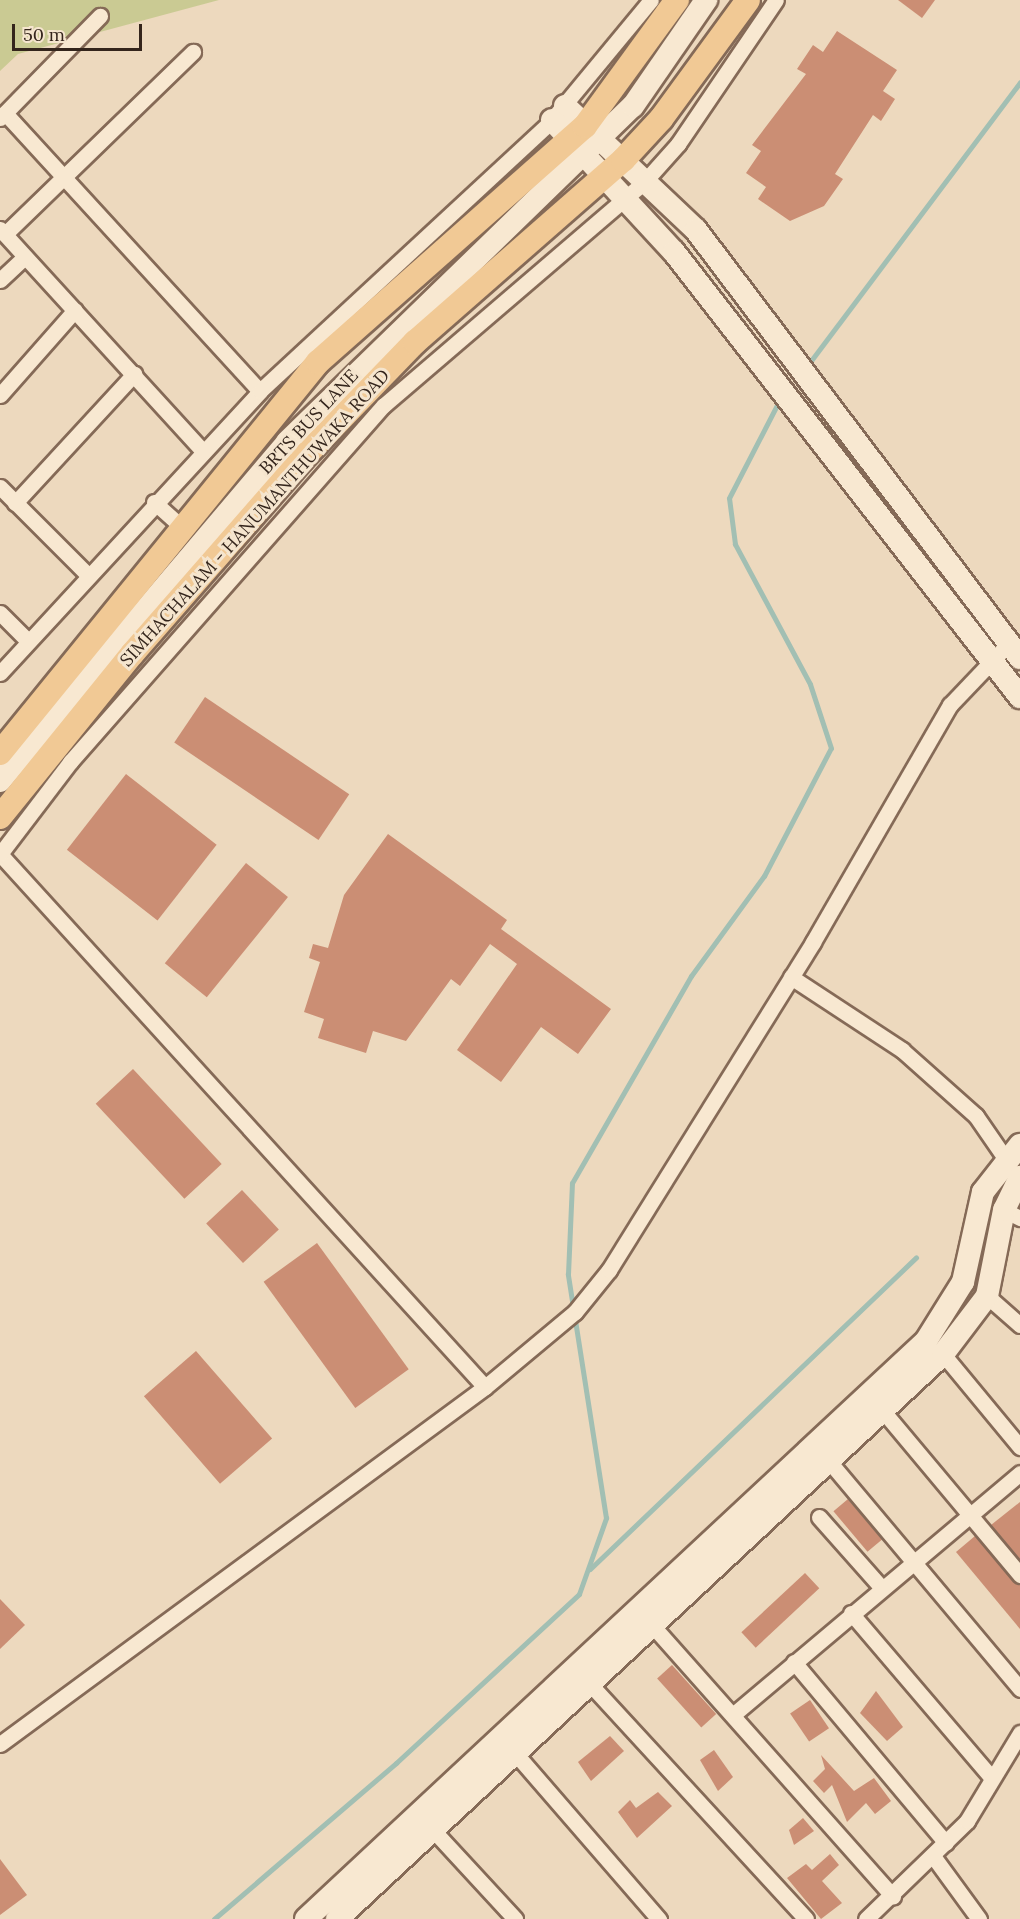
<!DOCTYPE html>
<style>
body{margin:0}
#map{position:relative;width:1020px;height:1919px;overflow:hidden;background:#edd9be;font-family:Lora,serif}
div>[style]{position:absolute}
.green>*{inset:0;background:#caca93}
.stream>*{height:5px;margin:-2.5px;padding:0 2.5px;transform-origin:2.5px;border-radius:2.5px;background:#a2bfb3}
.building>*{inset:0;background:#cb8e74;transform-origin:0 0}
.roads{filter:drop-shadow(2px 0 #856a57) drop-shadow(-2px 0 #856a57) drop-shadow(0 2px #856a57) drop-shadow(0 -2px #856a57)}
.street>*{height:15px;margin:-7.5px;padding:0 7.5px;transform-origin:7.5px;border-radius:7.5px;background:#f8e8d1}
.secondary>*{height:22px;margin:-11px;padding:0 11px;transform-origin:11px;border-radius:11px;background:#f8e8d1}
.primary>*{height:24px;margin:-12px;padding:0 12px;transform-origin:12px;border-radius:12px;background:#f1c995}
span{translate:-50% -50%;white-space:nowrap;text-align:center;line-height:1.15;-webkit-text-stroke:6px #f5e5ce;paint-order:stroke}
.street-label{font-size:18px;color:#34251c}
.scale{position:absolute;left:12px;top:24px;width:130px;height:27px;box-sizing:border-box;border:3px solid #34251c;border-top:0;padding-left:8px;font-size:18px;line-height:21px;white-space:nowrap;color:#34251c;-webkit-text-stroke:4px #f5e5ce;paint-order:stroke}
</style>
<div id="map">
<div class="green">
<i style="clip-path:polygon(0 0,219px 0,18px 54px,0 71px)"></i>
</div>
<div class="stream">
<i style="left:807px;top:366px;width:355px;rotate:-53.1deg"></i>
<i style="left:590px;top:1569px;width:451px;rotate:-43.7deg"></i>
<i style="left:214px;top:1919px;width:240px;rotate:-40.6deg"></i>
<i style="left:396px;top:1763px;width:249px;rotate:-42.7deg"></i>
<i style="left:579px;top:1594px;width:81px;rotate:-70.4deg"></i>
<i style="left:606px;top:1518px;width:247px;rotate:-98.9deg"></i>
<i style="left:568px;top:1274px;width:91px;rotate:-87.5deg"></i>
<i style="left:572px;top:1183px;width:239px;rotate:-60.1deg"></i>
<i style="left:691px;top:976px;width:124px;rotate:-53.9deg"></i>
<i style="left:764px;top:876px;width:144px;rotate:-62.4deg"></i>
<i style="left:831px;top:748px;width:67px;rotate:-108.2deg"></i>
<i style="left:810px;top:684px;width:159px;rotate:-118.2deg"></i>
<i style="left:735px;top:544px;width:46px;rotate:-97.4deg"></i>
<i style="left:729px;top:498px;width:111px;rotate:-62.7deg"></i>
</div>
<div class="building">
<i style="clip-path:polygon(898px 0,935px 0,922px 18px)"></i>
<i style="clip-path:polygon(837px 31px,897px 70px,883px 91px,895px 99px,881px 121px,873px 115px,835px 174px,843px 179px,824px 206px,790px 221px,758px 199px,766px 187px,746px 173px,761px 151px,752px 145px,806px 74px,797px 69px,813px 45px,823px 52px)"></i>
<i style="left:205px;top:697px;width:174px;height:55px;rotate:34deg"></i>
<i style="left:126px;top:774px;width:115px;height:96px;rotate:38deg"></i>
<i style="clip-path:polygon(388px 834px,507px 920px,501px 929px,611px 1009px,578px 1054px,541px 1027px,501px 1082px,457px 1050px,517px 964px,490px 944px,460px 986px,451px 979px,406px 1041px,373px 1031px,366px 1053px,318px 1038px,324px 1019px,304px 1012px,320px 962px,309px 958px,313px 944px,328px 948px,344px 895px)"></i>
<i style="left:246px;top:863px;width:54px;height:129px;rotate:39deg"></i>
<i style="left:133px;top:1069px;width:130px;height:51px;rotate:47deg"></i>
<i style="left:242px;top:1190px;width:54px;height:49px;rotate:47deg"></i>
<i style="left:317px;top:1243px;width:156px;height:66px;rotate:54deg"></i>
<i style="left:196px;top:1351px;width:116px;height:69px;rotate:49deg"></i>
<i style="left:848px;top:1499px;width:53px;height:19px;rotate:50deg"></i>
<i style="clip-path:polygon(1020px 1502px,1020px 1560px,991px 1525px)"></i>
<i style="clip-path:polygon(975px 1536px,1020px 1585px,1020px 1629px,956px 1552px)"></i>
<i style="left:805px;top:1573px;width:21px;height:87px;rotate:47deg"></i>
<i style="clip-path:polygon(0 1599px,25px 1625px,0 1649px)"></i>
<i style="left:672px;top:1665px;width:66px;height:20px;rotate:48deg"></i>
<i style="clip-path:polygon(876px 1691px,903px 1727px,887px 1741px,860px 1713px)"></i>
<i style="left:810px;top:1700px;width:34px;height:24px;rotate:56deg"></i>
<i style="clip-path:polygon(610px 1736px,624px 1751px,591px 1781px,578px 1762px)"></i>
<i style="clip-path:polygon(714px 1750px,733px 1777px,718px 1791px,700px 1760px)"></i>
<i style="clip-path:polygon(821px 1755px,854px 1791px,874px 1778px,891px 1801px,875px 1814px,866px 1803px,847px 1822px,832px 1785px,824px 1793px,813px 1781px,825px 1769px)"></i>
<i style="clip-path:polygon(658px 1792px,672px 1806px,637px 1838px,618px 1812px,630px 1800px,636px 1808px)"></i>
<i style="clip-path:polygon(803px 1818px,814px 1831px,794px 1845px,789px 1830px)"></i>
<i style="clip-path:polygon(830px 1854px,839px 1865px,822px 1881px,842px 1903px,821px 1919px,787px 1878px,806px 1864px,812px 1870px)"></i>
<i style="clip-path:polygon(0 1859px,27px 1895px,0 1915px)"></i>
</div>
<div class="roads">
<div class="street">
<i style="left:5px;top:113px;width:377px;rotate:47.5deg"></i>
<i style="left:0;top:118px;width:143px;rotate:-45.6deg"></i>
<i style="left:0;top:229px;width:299px;rotate:47.6deg"></i>
<i style="left:5px;top:234px;width:262px;rotate:-44.1deg"></i>
<i style="left:0;top:280px;width:34px;rotate:-43deg"></i>
<i style="left:0;top:395px;width:113px;rotate:-48.6deg"></i>
<i style="left:0;top:487px;width:124px;rotate:45deg"></i>
<i style="left:154px;top:502px;width:40px;rotate:42deg"></i>
<i style="left:15px;top:503px;width:176px;rotate:-47.3deg"></i>
<i style="left:0;top:613px;width:38px;rotate:45deg"></i>
<i style="left:0;top:673px;width:384px;rotate:-47.3deg"></i>
<i style="left:260px;top:391px;width:396px;rotate:-42.8deg"></i>
<i style="left:550px;top:122px;width:158px;rotate:-50.4deg"></i>
<i style="left:791px;top:977px;width:133px;rotate:33.3deg"></i>
<i style="left:902px;top:1050px;width:99px;rotate:41.7deg"></i>
<i style="left:976px;top:1116px;width:51px;rotate:55.4deg"></i>
<i style="left:1004px;top:1210px;width:18px;rotate:27deg"></i>
<i style="left:987px;top:1296px;width:44px;rotate:41.3deg"></i>
<i style="left:943px;top:1354px;width:121px;rotate:50.4deg"></i>
<i style="left:485px;top:1387px;width:117px;rotate:-39.8deg"></i>
<i style="left:575px;top:1312px;width:54px;rotate:-51deg"></i>
<i style="left:609px;top:1270px;width:386px;rotate:-58.1deg"></i>
<i style="left:813px;top:942px;width:274px;rotate:-60deg"></i>
<i style="left:950px;top:705px;width:86px;rotate:-46.4deg"></i>
<i style="left:883px;top:1411px;width:214px;rotate:50.1deg"></i>
<i style="left:828px;top:1460px;width:299px;rotate:50deg"></i>
<i style="left:819px;top:1517px;width:94px;rotate:48.5deg"></i>
<i style="left:851px;top:1613px;width:217px;rotate:49.5deg"></i>
<i style="left:652px;top:1625px;width:363px;rotate:48.4deg"></i>
<i style="left:794px;top:1662px;width:236px;rotate:50deg"></i>
<i style="left:590px;top:1684px;width:319px;rotate:47.4deg"></i>
<i style="left:734px;top:1714px;width:374px;rotate:-40.1deg"></i>
<i style="left:0;top:1744px;width:602px;rotate:-36.36deg"></i>
<i style="left:485px;top:1387px;width:721px;rotate:-132.3deg"></i>
<i style="left:0;top:854px;width:116px;rotate:-52.7deg"></i>
<i style="left:70px;top:762px;width:475px;rotate:-48.7deg"></i>
<i style="left:384px;top:405px;width:344px;rotate:-40.6deg"></i>
<i style="left:645px;top:181px;width:50px;rotate:-48.3deg"></i>
<i style="left:678px;top:144px;width:174px;rotate:-55.8deg"></i>
<i style="left:515px;top:1753px;width:220px;rotate:49.1deg"></i>
<i style="left:433px;top:1830px;width:121px;rotate:47.3deg"></i>
<i style="left:933px;top:1856px;width:78px;rotate:53.9deg"></i>
<i style="left:866px;top:1919px;width:141px;rotate:-44.1deg"></i>
<i style="left:967px;top:1821px;width:103px;rotate:-58.9deg"></i>
</div>
<div class="secondary">
<i style="left:565px;top:106px;width:180px;rotate:43.4deg"></i>
<i style="left:696px;top:230px;width:537px;rotate:52.87deg"></i>
<i style="left:552px;top:120px;width:180px;rotate:47.3deg"></i>
<i style="left:674px;top:252px;width:564px;rotate:52.13deg"></i>
<i style="left:0;top:781px;width:444px;rotate:-49.7deg"></i>
<i style="left:287px;top:442px;width:482px;rotate:-44.2deg"></i>
<i style="left:633px;top:106px;width:129px;rotate:-55.4deg"></i>
<i style="left:306px;top:1919px;width:848px;rotate:-42.99deg"></i>
<i style="left:926px;top:1341px;width:70px;rotate:-57.9deg"></i>
<i style="left:963px;top:1282px;width:92px;rotate:-77.5deg"></i>
<i style="left:983px;top:1192px;width:60px;rotate:-51.8deg"></i>
<i style="left:337px;top:1919px;width:829px;rotate:-42.99deg"></i>
<i style="left:943px;top:1354px;width:73px;rotate:-52.8deg"></i>
<i style="left:987px;top:1296px;width:88px;rotate:-78.8deg"></i>
<i style="left:1004px;top:1210px;width:37px;rotate:-64deg"></i>
</div>
<div class="primary">
<i style="left:0;top:753px;width:504px;rotate:-50.88deg"></i>
<i style="left:318px;top:362px;width:356px;rotate:-41.5deg"></i>
<i style="left:585px;top:126px;width:156px;rotate:-53.9deg"></i>
<i style="left:0;top:817px;width:210px;rotate:-51deg"></i>
<i style="left:132px;top:654px;width:259px;rotate:-48.9deg"></i>
<i style="left:302px;top:459px;width:163px;rotate:-46deg"></i>
<i style="left:415px;top:342px;width:276px;rotate:-41.2deg"></i>
<i style="left:623px;top:160px;width:56px;rotate:-47.2deg"></i>
<i style="left:661px;top:119px;width:147px;rotate:-53.8deg"></i>
</div>
</div>
<div class="street-label">
<span style="left:309px;top:422px;rotate:-47deg">BRTS BUS LANE</span>
<span style="left:255px;top:518px;rotate:-48deg">SIMHACHALAM - HANUMANTHUWAKA ROAD</span>
</div>
<div class="scale">50 m</div>
</div>
